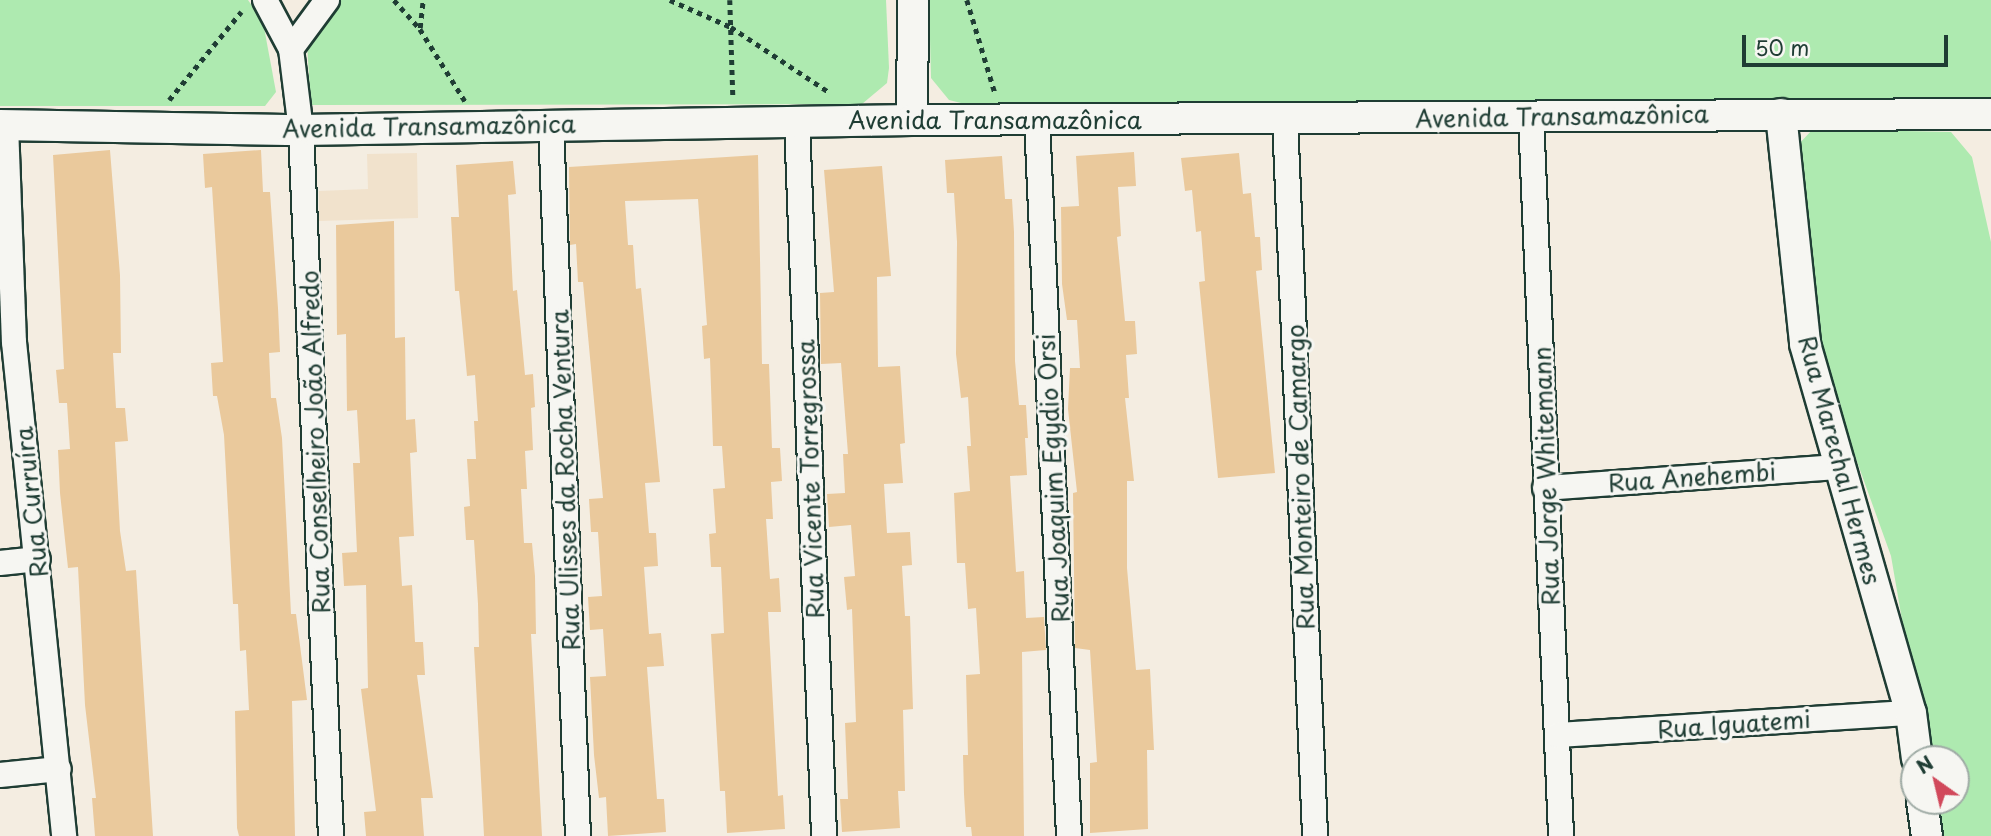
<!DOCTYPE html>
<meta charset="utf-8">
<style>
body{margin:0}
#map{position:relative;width:1991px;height:836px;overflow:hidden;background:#f4ede1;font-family:"Playpen Sans",sans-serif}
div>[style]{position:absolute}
.built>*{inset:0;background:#f1e2cc}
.green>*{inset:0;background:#aeeab0}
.building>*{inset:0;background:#eac99c}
.path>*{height:4.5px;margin-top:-2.25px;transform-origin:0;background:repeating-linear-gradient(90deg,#1f3d34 0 5px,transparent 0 10px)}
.roads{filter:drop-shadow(2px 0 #1f3d34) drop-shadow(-2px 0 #1f3d34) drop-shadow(0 2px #1f3d34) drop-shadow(0 -2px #1f3d34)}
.minor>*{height:24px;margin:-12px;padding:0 12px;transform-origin:12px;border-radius:12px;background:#f6f6f2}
.tertiary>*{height:30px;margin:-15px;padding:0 15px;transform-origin:15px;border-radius:15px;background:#f6f6f2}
span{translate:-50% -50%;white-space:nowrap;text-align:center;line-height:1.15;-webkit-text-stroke:6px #f6f6f2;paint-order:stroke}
.street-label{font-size:24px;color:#1f3d34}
.north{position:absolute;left:1900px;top:745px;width:70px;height:70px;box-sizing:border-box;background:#f6f6f2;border:2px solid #a0aca6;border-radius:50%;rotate:326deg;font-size:19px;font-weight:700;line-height:28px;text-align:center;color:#1f3d34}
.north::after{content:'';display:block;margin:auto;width:24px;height:32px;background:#d1495b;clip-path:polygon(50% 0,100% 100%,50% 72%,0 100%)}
.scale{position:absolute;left:1742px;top:35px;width:206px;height:32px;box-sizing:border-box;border:4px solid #1f3d34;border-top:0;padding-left:9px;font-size:21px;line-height:24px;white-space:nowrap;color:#1f3d34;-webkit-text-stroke:5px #f6f6f2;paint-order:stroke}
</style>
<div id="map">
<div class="built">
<i style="clip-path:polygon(417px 153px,418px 218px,319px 221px,319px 191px,368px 189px,367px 154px)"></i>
</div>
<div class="green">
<i style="clip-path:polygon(0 0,248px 0,263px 22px,276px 92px,265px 106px,0 106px)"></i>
<i style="clip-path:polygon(338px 0,886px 0,889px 68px,887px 83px,862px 104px,311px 105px,307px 45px)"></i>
<i style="clip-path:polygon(929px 0,1991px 0,1991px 100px,973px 106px,949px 100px,931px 78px)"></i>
<i style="clip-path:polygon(1813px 129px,1951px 132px,1972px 157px,1991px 242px,1991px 836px,1939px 836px,1933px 801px,1956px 801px,1956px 759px,1926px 759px,1891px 556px,1810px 331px,1796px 147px)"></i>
</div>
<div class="building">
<i style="clip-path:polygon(110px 150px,120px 275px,121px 353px,113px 353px,116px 408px,125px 408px,128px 441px,115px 442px,120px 531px,126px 571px,136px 570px,153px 836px,95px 836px,92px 798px,96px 798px,85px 705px,78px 567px,68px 568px,60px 493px,58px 450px,70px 449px,67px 403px,59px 403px,56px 370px,64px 369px,53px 155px)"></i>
<i style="clip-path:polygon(261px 150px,263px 192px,270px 192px,278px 308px,280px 352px,269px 353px,271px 398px,276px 398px,282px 438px,291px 614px,296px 614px,307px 700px,292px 701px,295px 836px,239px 836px,237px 828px,235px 711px,249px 710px,246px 650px,240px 651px,238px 604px,233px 604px,224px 435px,217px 396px,213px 396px,211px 363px,223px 362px,212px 187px,205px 188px,203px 154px)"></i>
<i style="clip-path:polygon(1134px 152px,1136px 186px,1118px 187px,1121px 236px,1117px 237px,1125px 321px,1135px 321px,1137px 354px,1126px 355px,1129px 398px,1125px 398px,1134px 481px,1127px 481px,1127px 568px,1136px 670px,1150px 669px,1154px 750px,1147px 750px,1148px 829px,1090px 833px,1090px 763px,1097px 762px,1090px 650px,1075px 648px,1073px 493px,1077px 492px,1068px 409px,1070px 368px,1080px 368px,1077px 320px,1067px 320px,1062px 284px,1061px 207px,1079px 206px,1076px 156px)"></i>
<i style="clip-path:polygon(1239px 153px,1243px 194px,1251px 193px,1255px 237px,1260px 237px,1262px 270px,1256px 271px,1275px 473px,1218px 478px,1199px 282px,1205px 281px,1201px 231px,1196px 232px,1192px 190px,1185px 191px,1181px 158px)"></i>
<i style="clip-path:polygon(758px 155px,762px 364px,769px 364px,772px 448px,780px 448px,782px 481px,771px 482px,773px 519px,766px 519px,770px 579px,779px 578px,781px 612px,768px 612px,778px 796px,783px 795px,785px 829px,727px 833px,725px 791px,720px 791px,711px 634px,724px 633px,721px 567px,711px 567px,709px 534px,716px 533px,713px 489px,725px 488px,722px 446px,713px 446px,710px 358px,704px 359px,702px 326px,707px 325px,698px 199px,625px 201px,628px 245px,633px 245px,636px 289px,641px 288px,660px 482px,645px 483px,649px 533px,656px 533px,658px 566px,644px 567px,649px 634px,661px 633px,664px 666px,647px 667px,657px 799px,664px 799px,666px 832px,608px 836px,606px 797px,599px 798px,594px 755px,590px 677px,606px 676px,603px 629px,590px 630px,588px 597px,602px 596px,598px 532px,591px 532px,589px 499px,603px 498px,583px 282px,578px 282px,576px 244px,570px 245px,569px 167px)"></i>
<i style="clip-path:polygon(1002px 156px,1005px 199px,1012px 199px,1014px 232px,1015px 361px,1019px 405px,1026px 405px,1028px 438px,1025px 438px,1027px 475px,1010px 476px,1016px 572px,1024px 571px,1026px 618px,1044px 617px,1046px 650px,1022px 652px,1024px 836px,972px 836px,971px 827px,966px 827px,964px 794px,963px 755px,968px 755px,966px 675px,980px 674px,976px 608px,968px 609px,965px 563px,957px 563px,954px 493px,970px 491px,967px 446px,971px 446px,968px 397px,961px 398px,956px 354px,957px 242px,954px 193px,947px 193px,945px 160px)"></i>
<i style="clip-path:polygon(513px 161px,516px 194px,508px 195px,513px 291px,517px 290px,525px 375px,533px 374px,535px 407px,531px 408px,533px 450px,525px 451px,527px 489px,521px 489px,524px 543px,532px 543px,535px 576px,536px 634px,531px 634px,542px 836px,484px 836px,474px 647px,479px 647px,478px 604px,474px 540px,466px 540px,464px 507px,470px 506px,467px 459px,476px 459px,474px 421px,478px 421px,475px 375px,467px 376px,459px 291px,455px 291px,451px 217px,459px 217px,456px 165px)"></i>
<i style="clip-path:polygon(882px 166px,891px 276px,877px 277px,878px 367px,900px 366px,905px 443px,900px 444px,903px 483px,884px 484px,887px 533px,910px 532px,912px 565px,902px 566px,905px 616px,910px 616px,913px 709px,903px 710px,905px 791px,898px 791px,900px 828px,842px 832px,840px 799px,848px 799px,845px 723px,856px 722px,852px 609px,847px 610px,844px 577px,855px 576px,851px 525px,829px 527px,827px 494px,845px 493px,843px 454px,848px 454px,841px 363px,821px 364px,820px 293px,834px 292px,824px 170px)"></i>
<i style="clip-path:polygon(394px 221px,395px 338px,405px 337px,406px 420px,415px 419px,417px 452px,410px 453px,414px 536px,399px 537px,402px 586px,412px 585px,415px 642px,423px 642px,425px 675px,417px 675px,433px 798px,421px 798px,424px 836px,366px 836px,364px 812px,376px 811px,361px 689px,368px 688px,366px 585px,344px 586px,342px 553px,357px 552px,353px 463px,360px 463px,357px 410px,347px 411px,346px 334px,337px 335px,336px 225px)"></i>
</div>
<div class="path">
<i style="left:394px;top:0;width:39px;rotate:48deg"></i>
<i style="left:420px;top:29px;width:85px;rotate:58deg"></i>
<i style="left:670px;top:0;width:67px;rotate:23.9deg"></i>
<i style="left:731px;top:27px;width:118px;rotate:33.6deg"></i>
<i style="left:730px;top:0;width:97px;rotate:88.2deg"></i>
<i style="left:967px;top:0;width:97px;rotate:73.2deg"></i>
<i style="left:420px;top:28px;width:28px;rotate:-84deg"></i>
<i style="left:169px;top:100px;width:114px;rotate:-50.7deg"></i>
</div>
<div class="roads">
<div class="minor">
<i style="left:265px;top:0;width:55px;rotate:62deg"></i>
<i style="left:291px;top:49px;width:82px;rotate:83deg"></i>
<i style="left:301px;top:130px;width:707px;rotate:87.57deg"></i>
<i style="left:291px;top:49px;width:61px;rotate:-53.7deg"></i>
<i style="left:1531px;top:116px;width:721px;rotate:87.61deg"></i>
<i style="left:1285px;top:119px;width:718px;rotate:87.6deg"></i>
<i style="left:1037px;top:120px;width:717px;rotate:87.44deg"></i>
<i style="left:797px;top:122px;width:715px;rotate:87.83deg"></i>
<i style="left:551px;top:124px;width:713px;rotate:87.83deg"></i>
<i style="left:6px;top:125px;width:217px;rotate:87.9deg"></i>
<i style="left:14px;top:342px;width:497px;rotate:84.2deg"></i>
<i style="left:1545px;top:488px;width:295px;rotate:-4.1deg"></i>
<i style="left:0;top:563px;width:38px;rotate:-6deg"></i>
<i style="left:1558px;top:735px;width:354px;rotate:-3.6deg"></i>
<i style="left:0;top:775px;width:59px;rotate:-5.8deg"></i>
</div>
<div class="tertiary">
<i style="left:1781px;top:114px;width:231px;rotate:84deg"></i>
<i style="left:1805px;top:344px;width:384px;rotate:74deg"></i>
<i style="left:1911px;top:713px;width:46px;rotate:82.6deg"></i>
<i style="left:912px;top:120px;width:120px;rotate:-89.5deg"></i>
<i style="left:0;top:125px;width:301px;rotate:1deg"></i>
<i style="left:301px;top:130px;width:611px;rotate:-0.94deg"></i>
<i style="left:912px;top:120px;width:1079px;rotate:-0.32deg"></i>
<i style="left:1922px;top:801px;width:35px;rotate:82deg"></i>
</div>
</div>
<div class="street-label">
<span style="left:1562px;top:116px;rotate:-1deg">Avenida Transamazônica</span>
<span style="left:995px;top:120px">Avenida Transamazônica</span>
<span style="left:429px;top:126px;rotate:-1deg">Avenida Transamazônica</span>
<span style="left:315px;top:442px;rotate:-92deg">Rua Conselheiro João Alfredo</span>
<span style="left:1840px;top:460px;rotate:75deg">Rua Marechal Hermes</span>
<span style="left:1546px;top:476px;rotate:-92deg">Rua Jorge Whitemann</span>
<span style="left:1300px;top:477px;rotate:-92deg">Rua Monteiro de Camargo</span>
<span style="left:1692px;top:477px;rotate:-4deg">Rua Anehembi</span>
<span style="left:1053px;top:478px;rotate:-93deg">Rua Joaquim Egydio Orsi</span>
<span style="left:810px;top:479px;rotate:-92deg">Rua Vicente Torregrossa</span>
<span style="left:565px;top:480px;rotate:-92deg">Rua Ulisses da Rocha Ventura</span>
<span style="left:31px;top:502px;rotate:-96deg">Rua Curruíra</span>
<span style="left:1734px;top:724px;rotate:-4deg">Rua Iguatemi</span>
</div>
<div class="north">N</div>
<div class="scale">50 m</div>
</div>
